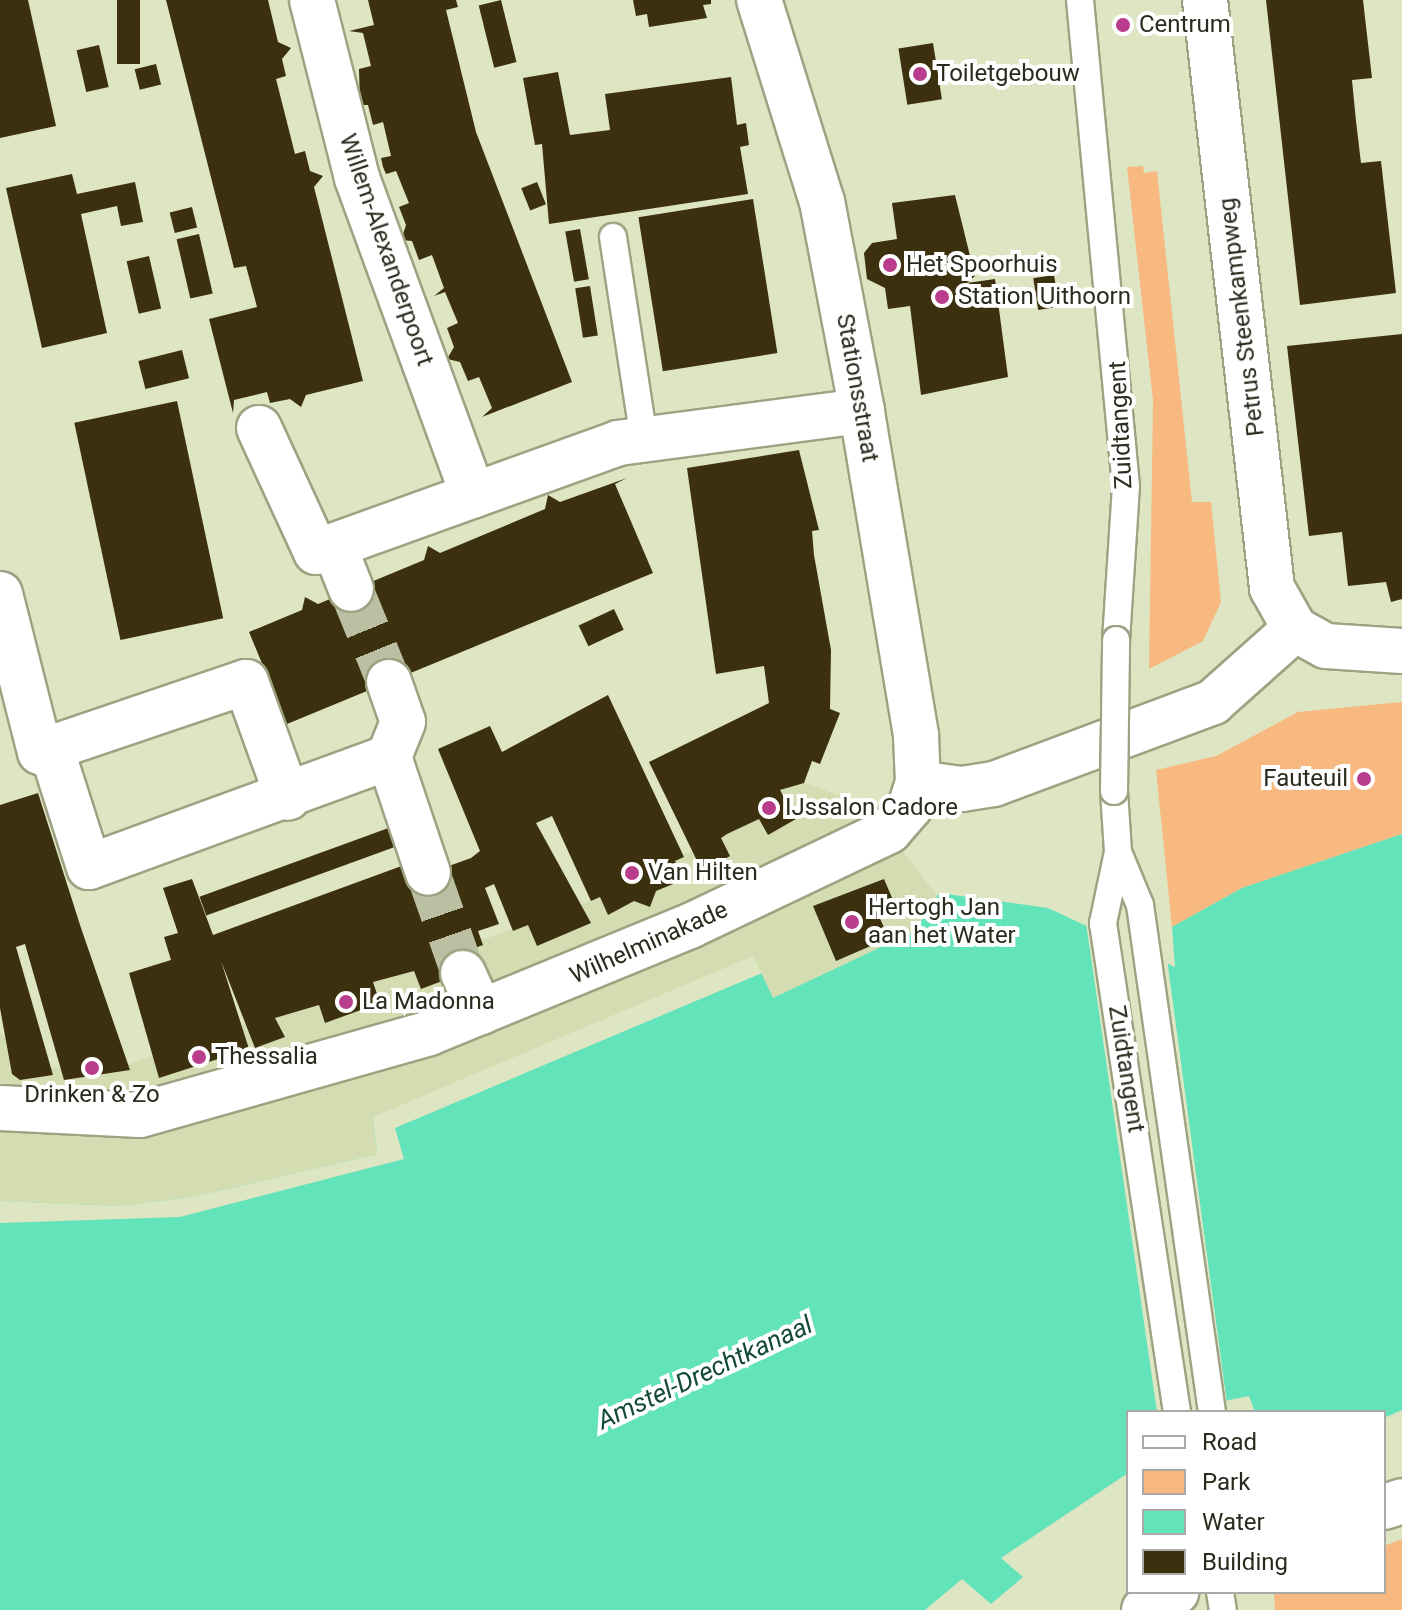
<!DOCTYPE html>
<style>
body{margin:0}
#map{position:relative;width:1402px;height:1610px;overflow:hidden;background:#dee5c2;font-family:Roboto,sans-serif}
div>[style]{position:absolute}
.built>*{inset:0;background:#d4ddb2}
.green>*{inset:0;background:#f7b980}
.water>*{inset:0;background:#63e3ba}
.pier>*{inset:0;background:#dee5c2}
.building>*{inset:0;background:#3c300f;transform-origin:0 0}
.minor-tunnel>*{height:44px;margin-top:-22px;transform-origin:0;background:repeating-linear-gradient(90deg,#bac0a1 0 44px,transparent 0 66px)}
.roads{filter:drop-shadow(2px 0 #9da382) drop-shadow(-2px 0 #9da382) drop-shadow(0 2px #9da382) drop-shadow(0 -2px #9da382)}
.service>*{height:26px;margin:-13px;padding:0 13px;transform-origin:13px;border-radius:13px;background:#fff}
.minor>*{height:44px;margin:-22px;padding:0 22px;transform-origin:22px;border-radius:22px;background:#fff}
.tertiary>*{height:44px;margin:-22px;padding:0 22px;transform-origin:22px;border-radius:22px;background:#fff}
.bridges{filter:drop-shadow(2px 0 #9da382) drop-shadow(-2px 0 #9da382) drop-shadow(0 2px #9da382) drop-shadow(0 -2px #9da382)}
.service-bridge>*{height:26px;margin:-13px;padding:0 13px;transform-origin:13px;border-radius:13px;background:#fff}
.dots>*{width:22px;height:22px;translate:-50% -50%;box-sizing:border-box;border:4px solid #fff;border-radius:50%}
span{translate:-50% -50%;white-space:nowrap;text-align:center;line-height:1.15;-webkit-text-stroke:8px #fff;paint-order:stroke}
.poi-label{font-size:24px;color:#282b1d}
.left{translate:0 -50%;text-align:left}
.right{translate:-100% -50%;text-align:right}
.street-label{font-size:24px;color:#282b1d}
.water-label{font-size:26px;color:#124939;font-style:italic}
.legend{position:absolute;left:1126px;top:1410px;width:260px;height:184px;box-sizing:border-box;background:#fff;border:2px solid #a9aaa5;margin:0;padding:10px 14px;list-style:none;font-size:24px;color:#282b1d}
.legend li{display:flex;align-items:center;gap:16px;height:40px}
.legend b{width:40px;border:2px solid #a9aaa5}
</style>
<div id="map">
<div class="built">
<i style="clip-path:polygon(798px 780px,867px 806px,939px 898px,919px 934px,772px 1003px,383px 1158px,125px 1210px,0 1205px,0 1034px,8px 1036px,15px 1068px,124px 1066px,576px 907px,787px 805px,780px 790px)"></i>
</div>
<div class="green">
<i style="clip-path:polygon(1143px 166px,1144px 173px,1157px 171px,1192px 502px,1211px 502px,1221px 602px,1203px 641px,1149px 669px,1153px 400px,1127px 167px)"></i>
<i style="clip-path:polygon(1402px 702px,1402px 834px,1242px 888px,1172px 927px,1156px 770px,1216px 756px,1298px 712px)"></i>
<i style="clip-path:polygon(1402px 1539px,1402px 1610px,1275px 1610px,1274px 1592px,1384px 1592px,1384px 1546px)"></i>
</div>
<div class="water">
<i style="clip-path:polygon(1402px 834px,1402px 1410px,1384px 1418px,1384px 1412px,1255px 1412px,1249px 1396px,1171px 1412px,1128px 1412px,1128px 1473px,1001px 1558px,1023px 1577px,991px 1604px,962px 1579px,925px 1610px,0 1610px,0 1201px,119px 1206px,193px 1197px,377px 1154px,373px 1117px,497px 1073px,755px 960px,773px 998px,915px 931px,939px 893px,1048px 908px,1175px 967px,1172px 927px,1242px 888px)"></i>
</div>
<div class="pier">
<i style="clip-path:polygon(1086px 923px,1167px 959px,1227px 1403px,1157px 1412px)"></i>
<i style="clip-path:polygon(753px 956px,762px 973px,395px 1128px,404px 1159px,180px 1217px,0 1223px,0 1201px,119px 1206px,193px 1197px,377px 1154px,373px 1117px)"></i>
</div>
<div class="building">
<i style="clip-path:polygon(0 0,28px 0,56px 126px,0 138px)"></i>
<i style="left:117px;top:0;width:23px;height:64px"></i>
<i style="clip-path:polygon(166px 0,268px 0,278px 42px,291px 48px,282px 59px,286px 76px,276px 79px,295px 154px,305px 151px,310px 171px,323px 176px,314px 187px,363px 381px,306px 395px,301px 407px,290px 399px,270px 403px,267px 392px,234px 400px,233px 413px,209px 319px,257px 307px,246px 266px,234px 268px)"></i>
<i style="clip-path:polygon(368px 0,456px 0,458px 7px,446px 10px,476px 132px,572px 382px,482px 417px,492px 408px,479px 377px,468px 381px,460px 362px,447px 359px,454px 347px,447px 328px,458px 323px,445px 292px,434px 296px,444px 288px,432px 255px,419px 260px,412px 241px,401px 240px,406px 225px,399px 207px,409px 203px,396px 171px,386px 174px,383px 167px,381px 158px,391px 156px,383px 122px,373px 125px,368px 105px,360px 105px,359px 69px,371px 66px,363px 33px,349px 31px,374px 25px)"></i>
<i style="left:501px;top:0;width:64px;height:23px;rotate:76deg"></i>
<i style="clip-path:polygon(633px 0,711px 0,711px 4px,703px 5px,707px 18px,649px 27px,647px 14px,636px 16px)"></i>
<i style="clip-path:polygon(1266px 0,1363px 0,1372px 78px,1352px 80px,1356px 121px,1361px 163px,1381px 161px,1396px 293px,1300px 305px)"></i>
<i style="left:933px;top:43px;width:57px;height:35px;rotate:81deg"></i>
<i style="left:99px;top:45px;width:43px;height:23px;rotate:77deg"></i>
<i style="left:156px;top:64px;width:21px;height:22px;rotate:76deg"></i>
<i style="clip-path:polygon(558px 72px,570px 135px,610px 130px,605px 94px,731px 77px,737px 125px,746px 123px,749px 145px,740px 147px,748px 194px,549px 224px,542px 144px,535px 145px,523px 78px)"></i>
<i style="clip-path:polygon(72px 174px,77px 194px,135px 182px,143px 222px,121px 226px,117px 206px,81px 214px,107px 333px,42px 348px,6px 188px)"></i>
<i style="left:537px;top:182px;width:24px;height:17px;rotate:68deg"></i>
<i style="clip-path:polygon(955px 195px,975px 276px,967px 283px,995px 279px,1008px 377px,921px 395px,910px 306px,888px 309px,885px 288px,867px 279px,864px 253px,872px 243px,897px 239px,892px 203px)"></i>
<i style="left:753px;top:199px;width:156px;height:116px;rotate:81deg"></i>
<i style="left:192px;top:207px;width:21px;height:23px;rotate:76deg"></i>
<i style="left:580px;top:229px;width:51px;height:15px;rotate:80deg"></i>
<i style="left:199px;top:234px;width:61px;height:23px;rotate:77deg"></i>
<i style="left:149px;top:256px;width:54px;height:23px;rotate:77deg"></i>
<i style="left:1054px;top:275px;width:32px;height:21px;rotate:81deg"></i>
<i style="left:590px;top:286px;width:50px;height:15px;rotate:81deg"></i>
<i style="clip-path:polygon(1402px 334px,1402px 599px,1391px 602px,1386px 582px,1348px 586px,1342px 532px,1309px 536px,1287px 346px)"></i>
<i style="left:182px;top:350px;width:29px;height:45px;rotate:76deg"></i>
<i style="left:177px;top:401px;width:222px;height:105px;rotate:78deg"></i>
<i style="clip-path:polygon(799px 450px,819px 530px,812px 531px,814px 555px,831px 650px,830px 709px,840px 713px,820px 764px,812px 761px,804px 783px,780px 790px,796px 819px,768px 835px,759px 819px,727px 834px,721px 838px,730px 856px,702px 871px,649px 762px,769px 703px,764px 666px,716px 674px,687px 468px)"></i>
<i style="clip-path:polygon(627px 478px,615px 484px,653px 573px,287px 724px,249px 632px,302px 610px,305px 597px,318px 604px,424px 560px,428px 546px,440px 553px,545px 509px,548px 495px,560px 502px)"></i>
<i style="left:614px;top:609px;width:23px;height:39px;rotate:65deg"></i>
<i style="clip-path:polygon(608px 695px,684px 857px,675px 861px,683px 880px,656px 891px,650px 907px,634px 901px,608px 915px,600px 897px,591px 901px,552px 816px,536px 823px,591px 923px,537px 946px,528px 925px,513px 931px,494px 884px,485px 888px,499px 924px,478px 931px,483px 945px,467px 951px,474px 969px,421px 989px,414px 971px,373px 982px,380px 1003px,325px 1023px,319px 1005px,275px 1018px,285px 1037px,255px 1048px,221px 961px,249px 1049px,159px 1078px,129px 973px,171px 960px,164px 937px,178px 933px,163px 888px,192px 879px,213px 935px,407px 864px,413px 879px,471px 858px,480px 851px,438px 749px,490px 726px,502px 752px)"></i>
<i style="clip-path:polygon(38px 793px,81px 928px,130px 1070px,64px 1080px,25px 944px,16px 947px,53px 1075px,20px 1080px,12px 1074px,0 1008px,0 805px)"></i>
<i style="left:394px;top:826px;width:20px;height:207px;rotate:70deg"></i>
<i style="clip-path:polygon(884px 879px,893px 900px,875px 908px,889px 938px,836px 961px,813px 906px)"></i>
</div>
<div class="minor-tunnel">
<i style="left:351px;top:589px;width:100px;rotate:67.8deg"></i>
<i style="left:428px;top:873px;width:106px;rotate:70.7deg"></i>
</div>
<div class="roads">
<div class="service">
<i style="left:1080px;top:0;width:488px;rotate:84.6deg"></i>
<i style="left:1126px;top:486px;width:154px;rotate:93.7deg"></i>
<i style="left:613px;top:237px;width:205px;rotate:81.3deg"></i>
<i style="left:1114px;top:791px;width:61px;rotate:86.2deg"></i>
<i style="left:1118px;top:852px;width:73px;rotate:101.9deg"></i>
<i style="left:1103px;top:923px;width:495px;rotate:81.4deg"></i>
<i style="left:1118px;top:852px;width:57px;rotate:67.5deg"></i>
<i style="left:1140px;top:905px;width:512px;rotate:81.92deg"></i>
<i style="left:1220px;top:1592px;width:18px;rotate:81deg"></i>
</div>
<div class="minor">
<i style="left:312px;top:0;width:184px;rotate:75.8deg"></i>
<i style="left:357px;top:178px;width:338px;rotate:69.9deg"></i>
<i style="left:259px;top:428px;width:136px;rotate:65.3deg"></i>
<i style="left:316px;top:552px;width:321px;rotate:-19.8deg"></i>
<i style="left:618px;top:443px;width:246px;rotate:-7.5deg"></i>
<i style="left:334px;top:546px;width:46px;rotate:68.4deg"></i>
<i style="left:0;top:594px;width:163px;rotate:75.8deg"></i>
<i style="left:40px;top:752px;width:12px;rotate:-20deg"></i>
<i style="left:51px;top:748px;width:125px;rotate:72.3deg"></i>
<i style="left:89px;top:867px;width:320px;rotate:-20.1deg"></i>
<i style="left:389px;top:682px;width:42px;rotate:70.7deg"></i>
<i style="left:403px;top:722px;width:38px;rotate:112deg"></i>
<i style="left:389px;top:757px;width:122px;rotate:71.4deg"></i>
<i style="left:51px;top:748px;width:206px;rotate:-18.7deg"></i>
<i style="left:246px;top:682px;width:123px;rotate:70.1deg"></i>
<i style="left:918px;top:783px;width:44px;rotate:7.8deg"></i>
<i style="left:962px;top:789px;width:32px;rotate:-9deg"></i>
<i style="left:994px;top:784px;width:234px;rotate:-20.5deg"></i>
<i style="left:1213px;top:702px;width:110px;rotate:-41.7deg"></i>
<i style="left:463px;top:973px;width:43px;rotate:65.2deg"></i>
<i style="left:0;top:1108px;width:140px;rotate:2.9deg"></i>
<i style="left:140px;top:1115px;width:300px;rotate:-15.8deg"></i>
<i style="left:429px;top:1033px;width:282px;rotate:-22.3deg"></i>
<i style="left:690px;top:926px;width:221px;rotate:-25.5deg"></i>
<i style="left:889px;top:831px;width:32px;rotate:-49deg"></i>
<i style="left:910px;top:807px;width:25px;rotate:-72deg"></i>
<i style="left:918px;top:783px;width:48px;rotate:-92.4deg"></i>
<i style="left:916px;top:735px;width:328px;rotate:-99.5deg"></i>
<i style="left:862px;top:411px;width:213px;rotate:-100.8deg"></i>
<i style="left:822px;top:202px;width:212px;rotate:-107.3deg"></i>
<i style="left:1384px;top:1507px;width:19px;rotate:-18deg"></i>
<i style="left:1144px;top:1610px;width:37px;rotate:-29deg"></i>
</div>
<div class="tertiary">
<i style="left:1205px;top:0;width:592px;rotate:83.5deg"></i>
<i style="left:1272px;top:588px;width:47px;rotate:60.7deg"></i>
<i style="left:1295px;top:629px;width:35px;rotate:29deg"></i>
<i style="left:1326px;top:646px;width:76px;rotate:3.8deg"></i>
</div>
</div>
<div class="bridges">
<div class="service-bridge">
<i style="left:1114px;top:791px;width:151px;rotate:-89.2deg"></i>
</div>
</div>
<div class="dots">
<i style="left:1123px;top:25px;background:#ba3d8d"></i>
<i style="left:920px;top:74px;background:#ba3d8d"></i>
<i style="left:890px;top:265px;background:#ba3d8d"></i>
<i style="left:942px;top:297px;background:#ba3d8d"></i>
<i style="left:1364px;top:779px;background:#ba3d8d"></i>
<i style="left:769px;top:808px;background:#ba3d8d"></i>
<i style="left:632px;top:873px;background:#ba3d8d"></i>
<i style="left:852px;top:922px;background:#ba3d8d"></i>
<i style="left:346px;top:1002px;background:#ba3d8d"></i>
<i style="left:199px;top:1057px;background:#ba3d8d"></i>
<i style="left:92px;top:1068px;background:#ba3d8d"></i>
</div>
<div class="poi-label">
<span class="left" style="left:1139px;top:25px">Centrum</span>
<span class="left" style="left:936px;top:74px">Toiletgebouw</span>
<span class="left" style="left:906px;top:265px">Het Spoorhuis</span>
<span class="left" style="left:958px;top:297px">Station Uithoorn</span>
<span class="right" style="left:1348px;top:779px">Fauteuil</span>
<span class="left" style="left:785px;top:808px">IJssalon Cadore</span>
<span class="left" style="left:648px;top:873px">Van Hilten</span>
<span class="left" style="left:868px;top:922px">Hertogh Jan<br>aan het Water</span>
<span class="left" style="left:362px;top:1002px">La Madonna</span>
<span class="left" style="left:215px;top:1057px">Thessalia</span>
<span style="left:92px;top:1095px">Drinken &amp; Zo</span>
</div>
<div class="street-label">
<span style="left:386px;top:250px;rotate:71deg">Willem-Alexanderpoort</span>
<span style="left:1242px;top:317px;rotate:-97deg">Petrus Steenkampweg</span>
<span style="left:857px;top:388px;rotate:80deg">Stationsstraat</span>
<span style="left:1121px;top:425px;rotate:-93deg">Zuidtangent</span>
<span style="left:649px;top:943px;rotate:-24deg">Wilhelminakade</span>
<span style="left:1126px;top:1069px;rotate:81deg">Zuidtangent</span>
</div>
<div class="water-label">
<span style="left:705px;top:1373px;rotate:-25deg">Amstel-Drechtkanaal</span>
</div>
<ul class="legend">
<li><b style="height:10px;background:#fff"></b>Road</li>
<li><b style="height:22px;background:#f7b980"></b>Park</li>
<li><b style="height:22px;background:#63e3ba"></b>Water</li>
<li><b style="height:22px;background:#3c300f"></b>Building</li>
</ul>
</div>
